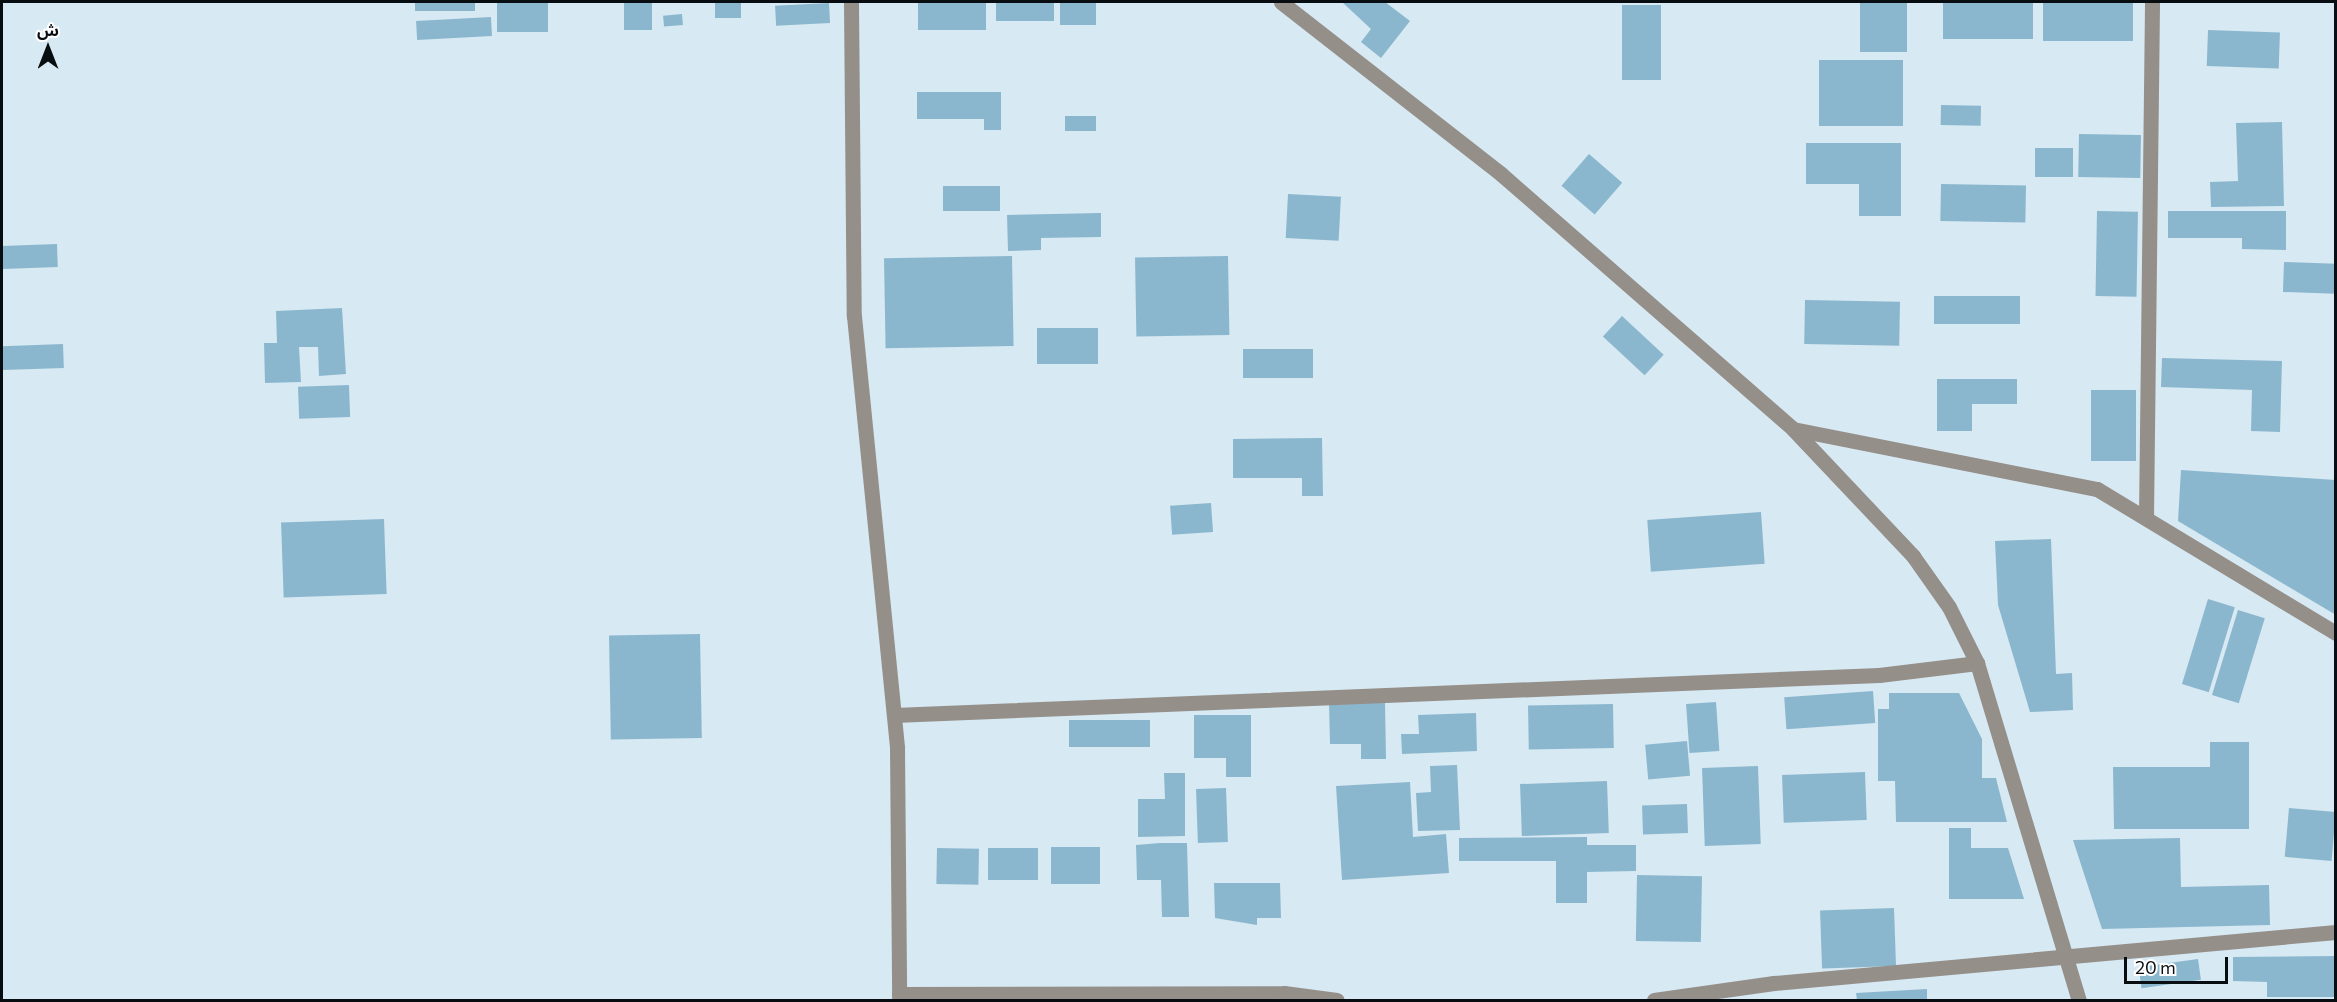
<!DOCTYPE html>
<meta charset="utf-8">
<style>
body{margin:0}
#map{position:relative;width:2337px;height:1002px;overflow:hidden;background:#d7e9f3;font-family:Commissioner,"Noto Sans Arabic",sans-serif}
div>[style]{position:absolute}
.building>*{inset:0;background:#8bb7ce;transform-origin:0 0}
.minor>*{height:15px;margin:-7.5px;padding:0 7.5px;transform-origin:7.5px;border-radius:7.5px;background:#958f8a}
span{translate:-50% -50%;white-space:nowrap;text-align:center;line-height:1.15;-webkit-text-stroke:5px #fff;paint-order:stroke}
.frame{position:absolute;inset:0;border:3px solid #070d10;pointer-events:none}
.north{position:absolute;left:18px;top:18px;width:60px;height:60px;-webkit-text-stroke:4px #fff;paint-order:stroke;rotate:0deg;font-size:16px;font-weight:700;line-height:24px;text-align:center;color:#070d10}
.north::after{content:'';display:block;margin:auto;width:21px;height:27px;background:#070d10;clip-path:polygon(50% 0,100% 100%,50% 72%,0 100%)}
.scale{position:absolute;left:2124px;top:957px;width:104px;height:27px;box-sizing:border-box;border:3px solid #070d10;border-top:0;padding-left:8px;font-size:18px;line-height:21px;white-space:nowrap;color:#070d10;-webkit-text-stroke:4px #fff;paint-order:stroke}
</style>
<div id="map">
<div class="building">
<i style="left:415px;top:2px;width:60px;height:9px"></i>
<i style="left:497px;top:2px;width:51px;height:30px"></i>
<i style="left:624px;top:2px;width:28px;height:28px"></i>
<i style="left:715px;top:2px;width:26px;height:16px"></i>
<i style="left:918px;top:2px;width:68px;height:28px"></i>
<i style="left:996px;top:2px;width:58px;height:19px"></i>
<i style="left:1060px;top:2px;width:36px;height:23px"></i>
<i style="clip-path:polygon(1342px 2px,1385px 2px,1410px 21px,1381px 58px,1361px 42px,1371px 29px)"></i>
<i style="left:1860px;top:2px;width:47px;height:50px"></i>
<i style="left:1943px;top:2px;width:90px;height:37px"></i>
<i style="left:2043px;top:2px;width:90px;height:39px"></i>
<i style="left:829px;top:3px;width:20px;height:54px;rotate:87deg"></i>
<i style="left:1622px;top:5px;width:39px;height:75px"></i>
<i style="left:682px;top:14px;width:11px;height:19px;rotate:85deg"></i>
<i style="left:491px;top:17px;width:19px;height:75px;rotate:87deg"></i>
<i style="left:2208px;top:30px;width:72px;height:36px;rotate:2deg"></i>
<i style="left:1819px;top:60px;width:84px;height:66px"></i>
<i style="clip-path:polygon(917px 92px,1001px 92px,1001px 130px,984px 130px,984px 119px,917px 119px)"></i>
<i style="left:1941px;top:105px;width:40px;height:20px;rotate:1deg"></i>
<i style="left:1065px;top:116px;width:31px;height:15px"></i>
<i style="clip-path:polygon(2282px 122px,2284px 206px,2211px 207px,2210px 182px,2238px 181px,2236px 123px)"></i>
<i style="left:2079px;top:134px;width:62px;height:43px;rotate:1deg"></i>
<i style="clip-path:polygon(1806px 143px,1901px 143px,1901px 216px,1859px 216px,1859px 184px,1806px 184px)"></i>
<i style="left:2073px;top:148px;width:29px;height:38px;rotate:90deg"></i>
<i style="left:1589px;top:154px;width:44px;height:42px;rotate:41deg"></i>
<i style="left:1941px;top:184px;width:85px;height:37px;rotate:1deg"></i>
<i style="left:943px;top:186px;width:57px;height:25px"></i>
<i style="left:1288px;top:194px;width:53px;height:44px;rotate:3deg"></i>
<i style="left:2097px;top:211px;width:41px;height:85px;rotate:1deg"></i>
<i style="clip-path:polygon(2168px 211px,2286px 211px,2286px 250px,2242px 249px,2242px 238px,2168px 238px)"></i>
<i style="clip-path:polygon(1101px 213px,1101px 237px,1041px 238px,1041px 250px,1008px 251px,1007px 215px)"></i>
<i style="left:57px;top:244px;width:23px;height:55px;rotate:88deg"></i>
<i style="left:1012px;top:256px;width:90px;height:128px;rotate:89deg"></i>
<i style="left:1228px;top:256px;width:79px;height:93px;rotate:89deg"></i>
<i style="left:2284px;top:262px;width:52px;height:30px;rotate:2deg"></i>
<i style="left:1934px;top:296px;width:86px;height:28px"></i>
<i style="left:1805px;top:300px;width:95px;height:44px;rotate:1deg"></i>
<i style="clip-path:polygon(342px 308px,346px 374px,319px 376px,318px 347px,299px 347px,301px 382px,265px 383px,264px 343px,277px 343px,276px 311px)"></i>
<i style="left:1622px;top:316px;width:57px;height:28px;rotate:43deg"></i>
<i style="left:1037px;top:328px;width:61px;height:36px"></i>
<i style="left:63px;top:344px;width:24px;height:61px;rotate:88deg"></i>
<i style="left:1243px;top:349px;width:70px;height:29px"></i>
<i style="clip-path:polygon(2162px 358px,2282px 361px,2280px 432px,2251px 431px,2252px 390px,2161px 387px)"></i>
<i style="clip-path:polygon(1937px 379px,2017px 379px,2017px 404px,1972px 404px,1972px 431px,1937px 431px)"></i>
<i style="left:349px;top:385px;width:32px;height:51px;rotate:88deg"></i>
<i style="left:2091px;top:390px;width:45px;height:71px"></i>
<i style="clip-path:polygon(1322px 438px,1323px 496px,1302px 496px,1302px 478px,1233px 478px,1233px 439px)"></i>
<i style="clip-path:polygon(2181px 470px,2336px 480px,2336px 615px,2178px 521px)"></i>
<i style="left:1211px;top:503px;width:29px;height:41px;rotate:86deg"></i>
<i style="left:1761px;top:512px;width:52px;height:114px;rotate:86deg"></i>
<i style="left:384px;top:519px;width:75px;height:103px;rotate:88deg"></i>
<i style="clip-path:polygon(2051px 539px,2056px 674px,2072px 673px,2073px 710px,2030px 712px,1998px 605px,1995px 541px)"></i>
<i style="left:2208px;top:599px;width:28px;height:89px;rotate:17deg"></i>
<i style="left:2238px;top:610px;width:28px;height:89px;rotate:17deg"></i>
<i style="left:700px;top:634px;width:104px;height:91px;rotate:89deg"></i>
<i style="left:1873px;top:691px;width:32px;height:89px;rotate:86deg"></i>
<i style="clip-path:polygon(1889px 693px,1959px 693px,1982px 739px,1982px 778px,1996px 778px,2007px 822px,1896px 822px,1895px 781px,1878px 781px,1878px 709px,1889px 709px)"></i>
<i style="clip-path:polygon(1385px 702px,1386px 759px,1361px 759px,1361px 744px,1330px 744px,1329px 703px)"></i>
<i style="left:1716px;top:702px;width:49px;height:30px;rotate:86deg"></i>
<i style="left:1613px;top:704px;width:44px;height:85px;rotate:89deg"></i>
<i style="clip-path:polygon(1476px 713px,1477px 751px,1402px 754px,1401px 734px,1419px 734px,1418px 715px)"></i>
<i style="clip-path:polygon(1194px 715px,1251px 715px,1251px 777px,1226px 777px,1226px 758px,1194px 758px)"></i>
<i style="left:1069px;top:720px;width:81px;height:27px"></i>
<i style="left:1687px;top:741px;width:35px;height:42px;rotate:85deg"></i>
<i style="clip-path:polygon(2210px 742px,2249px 742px,2249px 829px,2114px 829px,2113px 767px,2210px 767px)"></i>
<i style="clip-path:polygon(1457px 765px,1460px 830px,1418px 831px,1416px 793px,1431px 792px,1430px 766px)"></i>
<i style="left:1758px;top:766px;width:78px;height:56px;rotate:88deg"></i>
<i style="left:1865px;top:772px;width:48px;height:83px;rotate:88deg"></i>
<i style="clip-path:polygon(1164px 773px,1185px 773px,1185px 836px,1138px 837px,1138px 799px,1165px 799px)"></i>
<i style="left:1607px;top:781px;width:52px;height:87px;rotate:88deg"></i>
<i style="clip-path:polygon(1410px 782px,1413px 837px,1446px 834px,1449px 873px,1342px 880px,1336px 786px)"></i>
<i style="left:1226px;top:788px;width:54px;height:30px;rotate:88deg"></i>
<i style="left:1687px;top:804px;width:29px;height:45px;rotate:88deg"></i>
<i style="left:2289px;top:808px;width:47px;height:49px;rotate:5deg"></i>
<i style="clip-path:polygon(1949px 828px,1971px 828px,1971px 848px,2008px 848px,2024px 899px,1949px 899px)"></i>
<i style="clip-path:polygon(1587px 837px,1587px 845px,1636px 845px,1636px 871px,1587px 872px,1587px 903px,1556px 903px,1556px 861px,1459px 861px,1459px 838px)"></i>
<i style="clip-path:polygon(2180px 838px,2181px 887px,2269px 885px,2270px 925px,2102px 929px,2073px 840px)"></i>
<i style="clip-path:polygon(1160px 843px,1187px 843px,1189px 917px,1162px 917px,1161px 880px,1137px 880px,1136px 845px)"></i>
<i style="left:1051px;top:847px;width:49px;height:37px"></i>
<i style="left:937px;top:848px;width:42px;height:36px;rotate:1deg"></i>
<i style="left:1038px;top:848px;width:32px;height:50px;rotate:90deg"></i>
<i style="left:1637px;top:875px;width:65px;height:66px;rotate:1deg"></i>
<i style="clip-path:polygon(1214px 883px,1280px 883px,1281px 918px,1257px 918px,1257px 925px,1215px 918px)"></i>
<i style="left:1894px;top:908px;width:58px;height:74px;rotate:88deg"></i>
<i style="clip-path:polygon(2336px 956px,2336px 997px,2267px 997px,2267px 982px,2233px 981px,2233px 957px)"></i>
<i style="left:2198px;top:959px;width:21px;height:60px;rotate:82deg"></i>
<i style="clip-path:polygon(1927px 989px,1927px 1000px,1857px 1000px,1856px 993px)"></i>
</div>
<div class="minor">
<i style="left:851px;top:2px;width:314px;rotate:89.5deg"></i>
<i style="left:854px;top:316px;width:434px;rotate:84.3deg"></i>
<i style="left:897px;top:748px;width:252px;rotate:89.5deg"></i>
<i style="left:1281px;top:2px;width:279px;rotate:38deg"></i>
<i style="left:1501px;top:174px;width:388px;rotate:41.1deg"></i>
<i style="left:1793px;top:429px;width:175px;rotate:46.6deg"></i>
<i style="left:1913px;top:556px;width:62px;rotate:54.8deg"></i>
<i style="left:1949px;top:607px;width:63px;rotate:63.4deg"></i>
<i style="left:1977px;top:663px;width:352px;rotate:73.2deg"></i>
<i style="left:1793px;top:429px;width:310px;rotate:11.2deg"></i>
<i style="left:2097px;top:489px;width:279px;rotate:31.1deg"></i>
<i style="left:2146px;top:518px;width:516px;rotate:-89.33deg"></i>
<i style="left:894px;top:715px;width:986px;rotate:-2.33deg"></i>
<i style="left:1879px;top:675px;width:99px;rotate:-7deg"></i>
<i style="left:899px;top:994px;width:385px;rotate:-0.1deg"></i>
<i style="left:1284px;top:993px;width:53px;rotate:7.5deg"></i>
<i style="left:1654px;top:1000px;width:121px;rotate:-8.1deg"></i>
<i style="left:1774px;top:983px;width:564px;rotate:-5.19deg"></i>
</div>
<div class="frame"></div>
<div class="north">ش</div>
<div class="scale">20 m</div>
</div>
